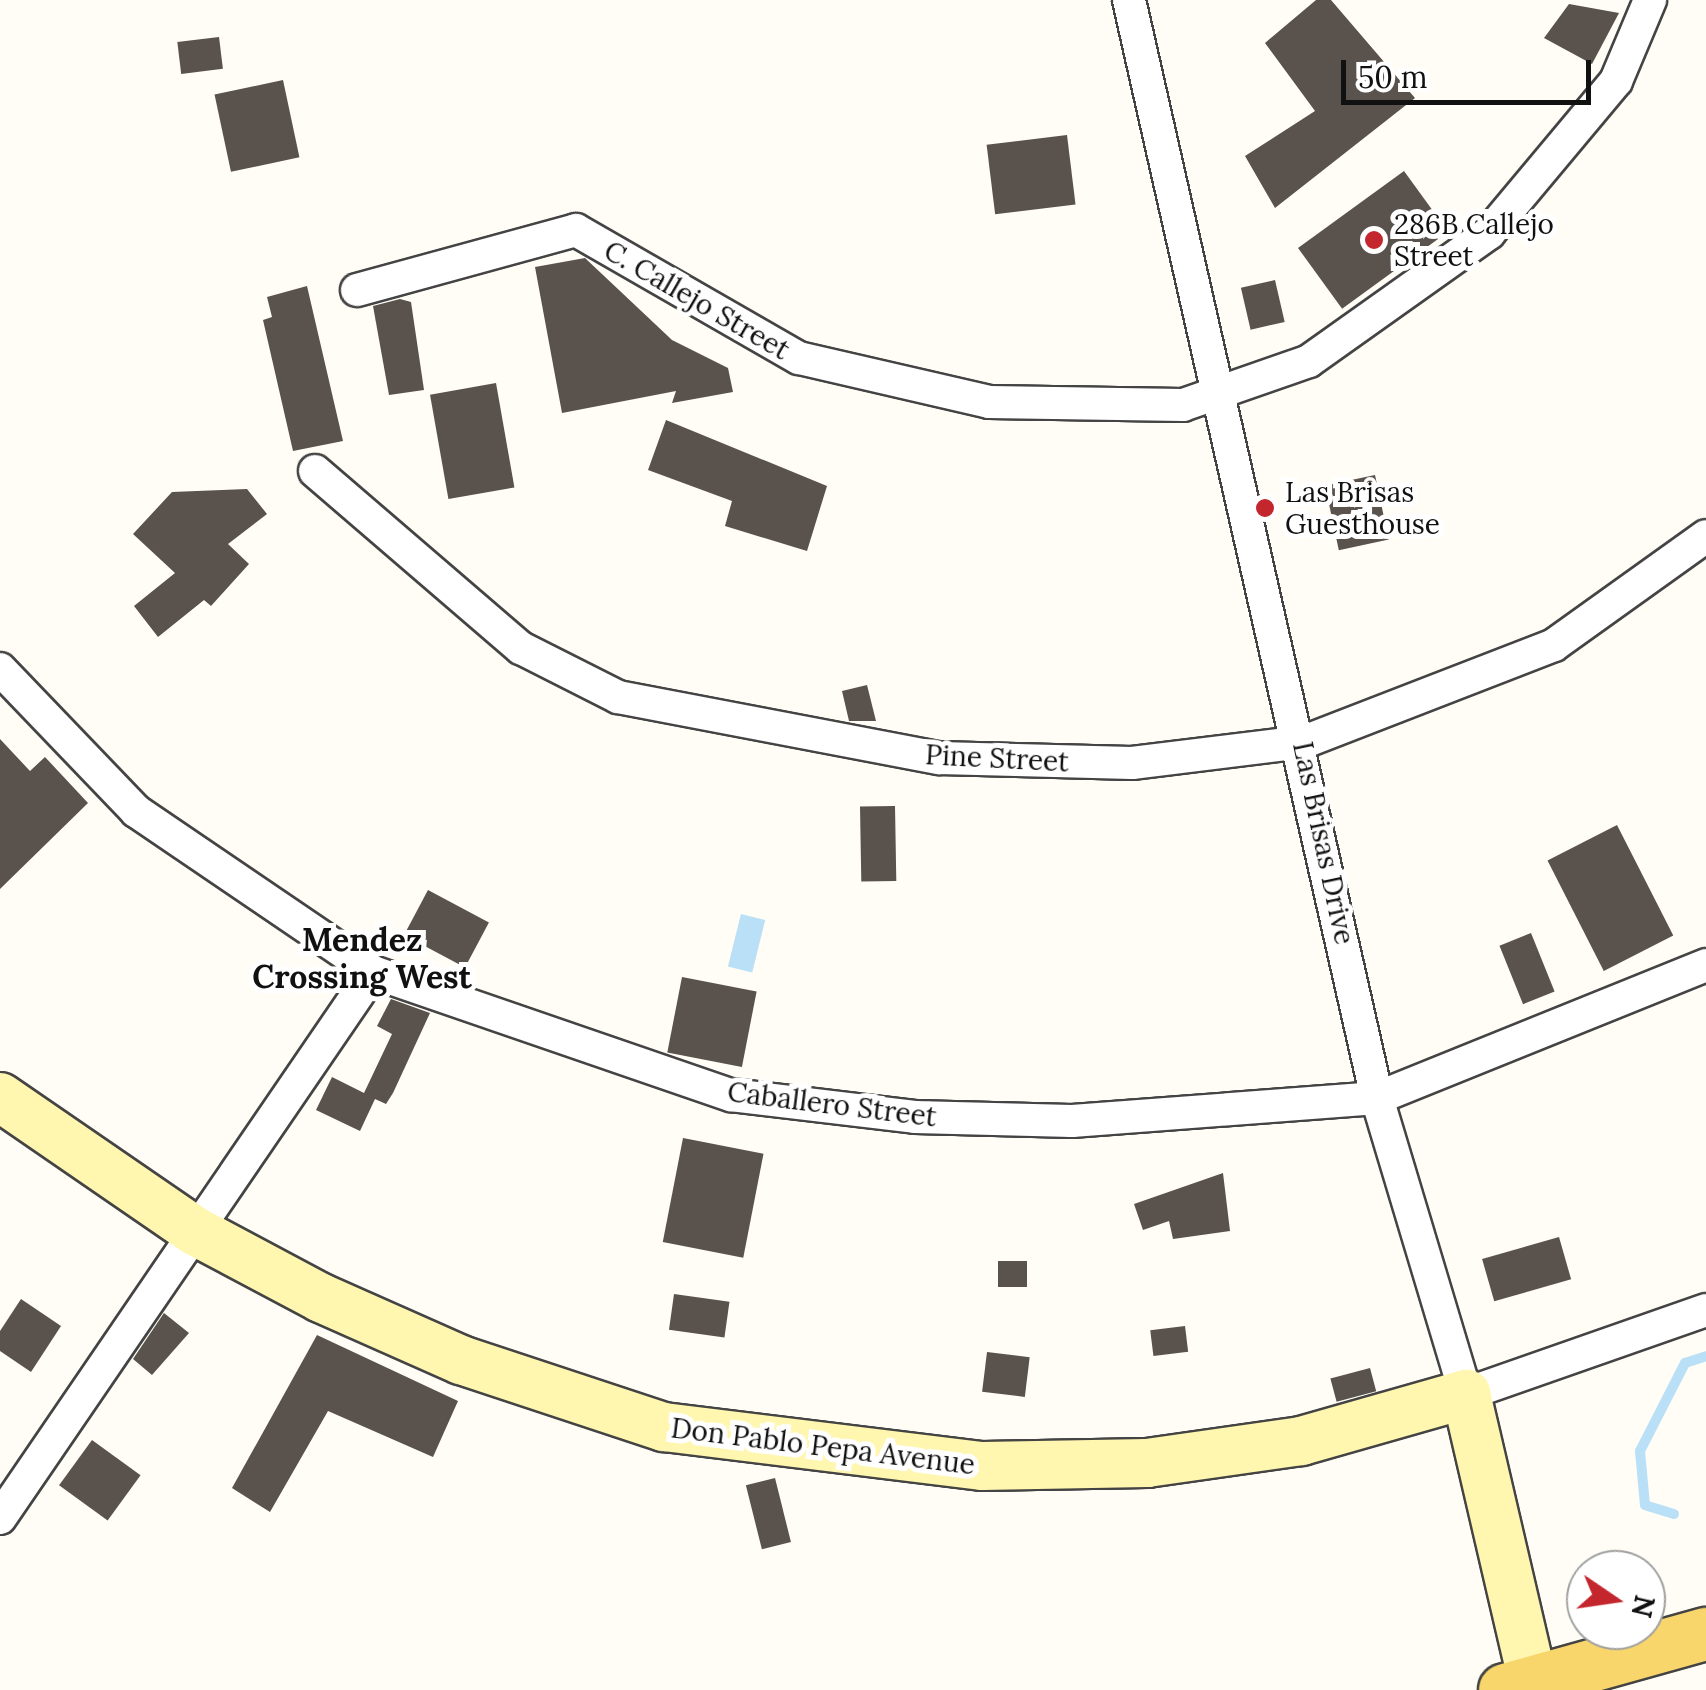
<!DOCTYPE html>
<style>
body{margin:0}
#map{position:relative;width:1706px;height:1690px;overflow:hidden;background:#fffdf5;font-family:Lora,serif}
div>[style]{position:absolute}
.water>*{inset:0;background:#b9e0f7;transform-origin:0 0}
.stream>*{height:10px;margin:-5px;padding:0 5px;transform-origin:5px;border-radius:5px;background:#b9e0f7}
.building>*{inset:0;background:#5a524d;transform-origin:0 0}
.roads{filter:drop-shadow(2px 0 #444) drop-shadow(-2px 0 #444) drop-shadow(0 2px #444) drop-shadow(0 -2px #444)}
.street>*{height:32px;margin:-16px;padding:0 16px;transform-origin:16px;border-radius:16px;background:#fff}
.secondary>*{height:48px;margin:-24px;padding:0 24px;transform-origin:24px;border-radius:24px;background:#fff6b0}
.primary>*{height:52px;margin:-26px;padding:0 26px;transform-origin:26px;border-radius:26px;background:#f9d66b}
.dots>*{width:28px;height:28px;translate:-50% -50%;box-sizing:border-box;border:5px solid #fff;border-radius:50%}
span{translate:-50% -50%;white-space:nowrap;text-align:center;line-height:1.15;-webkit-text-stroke:10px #fff;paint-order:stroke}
.poi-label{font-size:28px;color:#111}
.left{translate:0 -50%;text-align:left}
.street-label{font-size:28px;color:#111}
.quarter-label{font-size:32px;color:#111;font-weight:700}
.north{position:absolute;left:1566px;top:1550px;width:100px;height:100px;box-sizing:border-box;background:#fff;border:2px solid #a0a0a0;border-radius:50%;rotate:103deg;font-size:28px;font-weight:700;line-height:40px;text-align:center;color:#111}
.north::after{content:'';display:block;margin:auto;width:35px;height:45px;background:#c4262e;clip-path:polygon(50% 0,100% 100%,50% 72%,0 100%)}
.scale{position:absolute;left:1341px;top:60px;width:250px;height:45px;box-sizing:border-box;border:5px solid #111;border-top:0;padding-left:12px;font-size:30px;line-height:35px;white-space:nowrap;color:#111;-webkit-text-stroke:8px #fff;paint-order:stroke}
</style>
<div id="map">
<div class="water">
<i style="left:741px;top:914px;width:25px;height:54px;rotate:14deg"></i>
</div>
<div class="stream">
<i style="left:1674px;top:1514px;width:30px;rotate:-163deg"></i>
<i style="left:1645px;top:1505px;width:54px;rotate:-95.3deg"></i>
<i style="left:1640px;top:1451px;width:99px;rotate:-62.9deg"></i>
<i style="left:1685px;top:1363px;width:22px;rotate:-18deg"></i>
</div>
<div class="building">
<i style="clip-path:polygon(1316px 0,1331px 0,1415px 98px,1275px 208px,1245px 156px,1315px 111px,1265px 43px)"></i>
<i style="clip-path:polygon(1569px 4px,1619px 13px,1592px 64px,1544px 38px)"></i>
<i style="left:219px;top:37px;width:32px;height:42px;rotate:83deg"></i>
<i style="left:283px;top:80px;width:79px;height:70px;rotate:78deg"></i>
<i style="left:1067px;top:135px;width:70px;height:81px;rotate:83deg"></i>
<i style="left:1404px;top:171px;width:75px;height:131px;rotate:54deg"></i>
<i style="clip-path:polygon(585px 258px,672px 340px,728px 368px,733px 392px,672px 403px,676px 391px,562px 413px,535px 267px)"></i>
<i style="left:1275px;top:280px;width:43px;height:35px;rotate:77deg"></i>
<i style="clip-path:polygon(307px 286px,343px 441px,293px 451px,263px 320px,272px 317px,267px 297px)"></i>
<i style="clip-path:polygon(400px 299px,411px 302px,424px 390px,389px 395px,373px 306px)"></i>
<i style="left:496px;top:383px;width:106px;height:67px;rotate:80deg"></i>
<i style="clip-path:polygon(666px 420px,827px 486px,807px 551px,725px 526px,732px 501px,648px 470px)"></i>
<i style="left:1375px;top:475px;width:66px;height:51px;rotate:78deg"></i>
<i style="clip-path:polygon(247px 489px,267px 514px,228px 544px,249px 564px,211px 606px,204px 600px,158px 637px,134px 606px,175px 573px,133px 534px,172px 492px)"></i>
<i style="clip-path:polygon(867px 685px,876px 721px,849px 721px,842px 691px)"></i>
<i style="clip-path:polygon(0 739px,30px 771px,45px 757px,88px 803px,0 889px)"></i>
<i style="left:895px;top:806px;width:75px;height:35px;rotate:89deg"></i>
<i style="left:1617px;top:825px;width:124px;height:78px;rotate:63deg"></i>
<i style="left:428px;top:890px;width:69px;height:51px;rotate:28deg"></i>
<i style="left:1531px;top:933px;width:63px;height:34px;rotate:68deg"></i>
<i style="left:682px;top:977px;width:76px;height:77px;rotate:11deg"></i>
<i style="clip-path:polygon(391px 999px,430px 1013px,393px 1093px,386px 1104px,375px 1099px,360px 1131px,316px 1110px,332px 1077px,364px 1093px,392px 1034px,377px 1026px)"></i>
<i style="left:683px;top:1138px;width:82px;height:106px;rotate:11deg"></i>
<i style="clip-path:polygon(1223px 1173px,1230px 1231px,1173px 1239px,1169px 1221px,1143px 1230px,1134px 1204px)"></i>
<i style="left:1559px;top:1237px;width:44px;height:80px;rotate:74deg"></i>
<i style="left:1027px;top:1261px;width:26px;height:29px;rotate:90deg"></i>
<i style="left:674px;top:1294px;width:56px;height:36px;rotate:8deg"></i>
<i style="clip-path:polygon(21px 1299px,61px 1326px,31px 1372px,0 1351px,0 1331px)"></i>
<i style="clip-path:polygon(164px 1313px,189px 1333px,152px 1375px,133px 1359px)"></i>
<i style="left:1185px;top:1326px;width:26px;height:35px;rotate:83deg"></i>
<i style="clip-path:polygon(317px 1335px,458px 1401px,433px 1457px,328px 1411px,270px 1512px,232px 1488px)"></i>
<i style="left:987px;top:1352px;width:43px;height:40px;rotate:7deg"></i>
<i style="left:1370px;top:1368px;width:24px;height:41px;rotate:75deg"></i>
<i style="left:92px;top:1440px;width:60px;height:56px;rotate:36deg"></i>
<i style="left:775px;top:1478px;width:66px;height:30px;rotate:76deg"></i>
</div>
<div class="roads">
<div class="street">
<i style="left:1129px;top:0;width:1126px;rotate:77.27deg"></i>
<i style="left:1377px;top:1098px;width:309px;rotate:73.3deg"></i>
<i style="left:1466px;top:1394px;width:254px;rotate:-19.3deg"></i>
<i style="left:357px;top:290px;width:227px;rotate:-15.3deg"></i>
<i style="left:576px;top:230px;width:257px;rotate:29.9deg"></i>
<i style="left:799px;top:358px;width:195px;rotate:13deg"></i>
<i style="left:989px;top:402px;width:194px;rotate:0.9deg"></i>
<i style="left:1183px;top:405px;width:133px;rotate:-19.2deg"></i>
<i style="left:1309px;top:361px;width:221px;rotate:-35.4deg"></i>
<i style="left:1489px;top:233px;width:198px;rotate:-50.1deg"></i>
<i style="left:1616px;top:81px;width:88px;rotate:-67.2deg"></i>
<i style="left:315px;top:471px;width:272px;rotate:40.7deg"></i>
<i style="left:521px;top:648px;width:109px;rotate:26.8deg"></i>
<i style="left:618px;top:697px;width:327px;rotate:10.8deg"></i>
<i style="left:939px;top:758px;width:193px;rotate:1.5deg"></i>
<i style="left:1132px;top:763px;width:173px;rotate:-7deg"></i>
<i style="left:1304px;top:742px;width:268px;rotate:-21.2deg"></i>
<i style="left:1554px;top:645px;width:187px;rotate:-35.6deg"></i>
<i style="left:0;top:669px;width:197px;rotate:46.2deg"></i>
<i style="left:136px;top:811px;width:287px;rotate:34.2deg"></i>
<i style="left:373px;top:972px;width:379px;rotate:19deg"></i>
<i style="left:731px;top:1095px;width:185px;rotate:6.8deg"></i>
<i style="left:915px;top:1117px;width:157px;rotate:1.5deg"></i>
<i style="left:1072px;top:1121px;width:306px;rotate:-4.3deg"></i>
<i style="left:1377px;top:1098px;width:355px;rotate:-22deg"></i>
<i style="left:0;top:1518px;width:661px;rotate:-55.66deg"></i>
</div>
<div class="secondary">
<i style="left:0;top:1097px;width:237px;rotate:34.5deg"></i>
<i style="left:195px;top:1231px;width:143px;rotate:28deg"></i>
<i style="left:321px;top:1298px;width:153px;rotate:23.9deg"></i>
<i style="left:461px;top:1360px;width:214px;rotate:18.3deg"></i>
<i style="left:664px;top:1427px;width:320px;rotate:7deg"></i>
<i style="left:982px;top:1466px;width:165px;rotate:-1deg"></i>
<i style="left:1147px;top:1463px;width:156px;rotate:-8.1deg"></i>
<i style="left:1301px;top:1441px;width:172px;rotate:-15.9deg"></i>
<i style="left:1466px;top:1394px;width:304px;rotate:76.9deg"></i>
</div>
<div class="primary">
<i style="left:1505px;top:1690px;width:209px;rotate:-15.6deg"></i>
</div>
</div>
<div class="dots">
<i style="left:1374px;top:240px;background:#c4262e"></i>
<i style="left:1265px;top:508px;background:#c4262e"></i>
</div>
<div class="poi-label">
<span class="left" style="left:1394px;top:240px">286B Callejo<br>Street</span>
<span class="left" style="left:1285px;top:508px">Las Brisas<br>Guesthouse</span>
</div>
<div class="street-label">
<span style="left:697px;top:300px;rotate:30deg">C. Callejo Street</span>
<span style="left:997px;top:758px;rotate:3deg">Pine Street</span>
<span style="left:1324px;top:843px;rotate:78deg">Las Brisas Drive</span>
<span style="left:832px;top:1104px;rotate:7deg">Caballero Street</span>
<span style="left:823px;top:1446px;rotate:7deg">Don Pablo Pepa Avenue</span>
</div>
<div class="quarter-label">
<span style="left:362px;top:959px">Mendez<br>Crossing West</span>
</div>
<div class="north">N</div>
<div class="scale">50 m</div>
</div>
